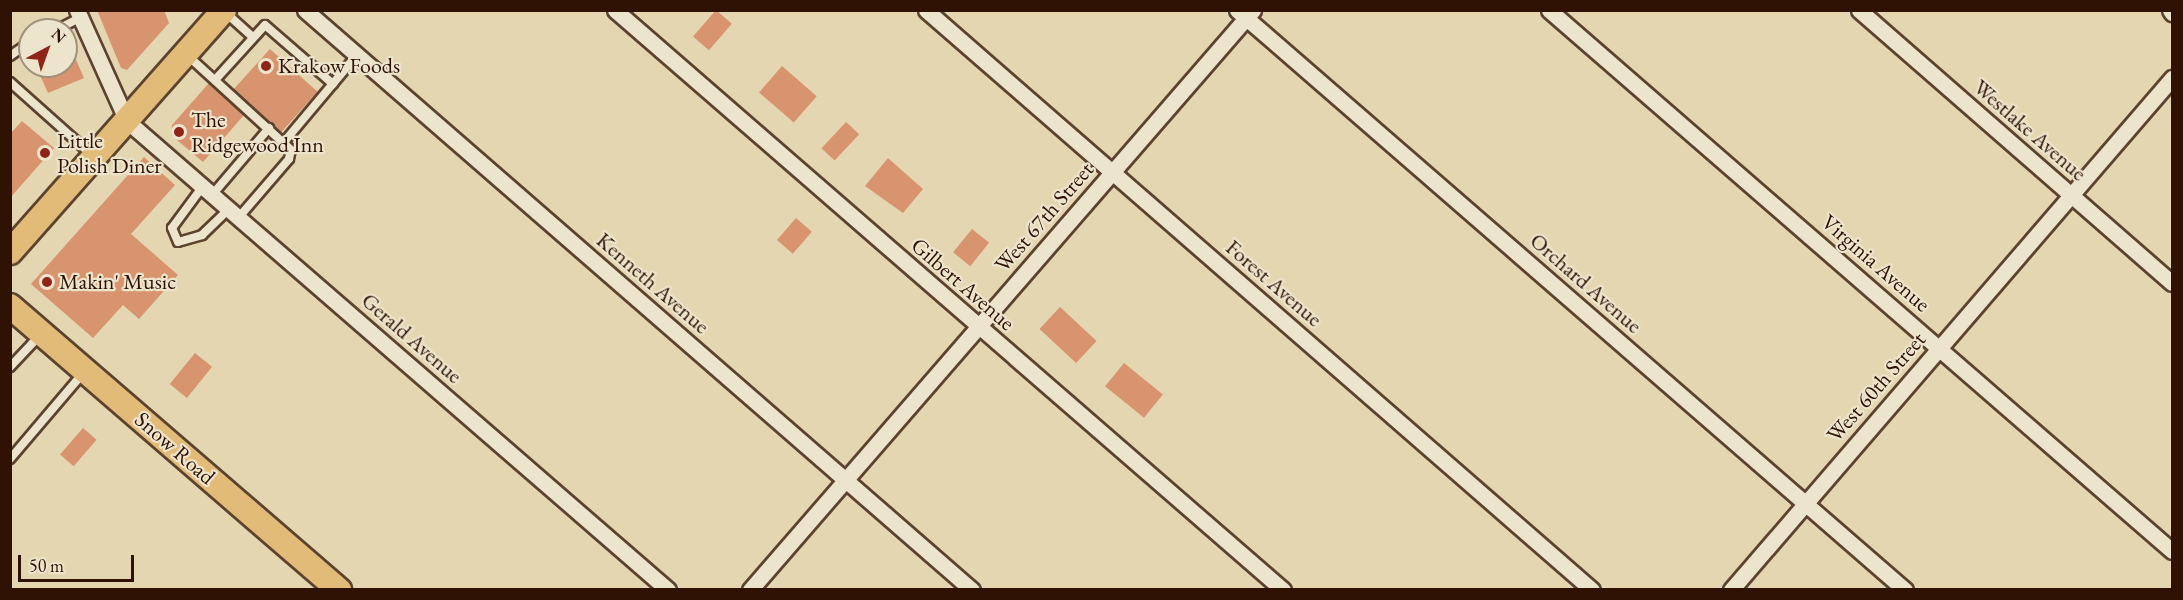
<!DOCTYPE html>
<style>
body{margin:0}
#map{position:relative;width:2183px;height:600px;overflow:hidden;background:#e4d6b1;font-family:"EB Garamond",serif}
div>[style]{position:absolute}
.building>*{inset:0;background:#d7946e;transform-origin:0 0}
.roads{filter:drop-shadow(2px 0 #5c432f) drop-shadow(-2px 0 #5c432f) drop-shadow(0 2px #5c432f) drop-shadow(0 -2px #5c432f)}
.service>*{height:8px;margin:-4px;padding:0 4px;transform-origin:4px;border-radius:4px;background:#ede4cc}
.minor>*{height:15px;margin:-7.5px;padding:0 7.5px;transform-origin:7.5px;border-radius:7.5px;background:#ede4cc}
.primary>*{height:24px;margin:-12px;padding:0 12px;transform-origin:12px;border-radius:12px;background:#e2bb78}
.dots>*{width:16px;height:16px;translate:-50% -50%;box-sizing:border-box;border:3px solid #ede4cc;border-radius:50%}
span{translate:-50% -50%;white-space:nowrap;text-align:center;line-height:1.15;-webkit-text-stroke:4.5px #ede4cc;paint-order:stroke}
.poi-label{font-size:22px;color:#2f1204}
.left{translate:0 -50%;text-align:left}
.street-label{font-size:22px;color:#2f1204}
.frame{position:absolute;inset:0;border:12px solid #2f1204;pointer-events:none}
.north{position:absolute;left:18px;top:18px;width:60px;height:60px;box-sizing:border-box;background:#ede4cc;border:2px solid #a1907c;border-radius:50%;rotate:41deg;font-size:16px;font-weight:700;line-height:24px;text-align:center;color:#2f1204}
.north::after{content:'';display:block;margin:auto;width:21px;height:27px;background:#8f2418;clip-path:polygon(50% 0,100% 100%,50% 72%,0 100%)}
.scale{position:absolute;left:18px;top:555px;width:116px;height:27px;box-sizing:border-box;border:3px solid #2f1204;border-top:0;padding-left:8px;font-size:18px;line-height:21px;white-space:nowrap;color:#2f1204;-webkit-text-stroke:4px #ede4cc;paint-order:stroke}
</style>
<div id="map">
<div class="building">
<i style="clip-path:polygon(97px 10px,164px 10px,169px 23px,127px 70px,121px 68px)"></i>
<i style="left:716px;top:10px;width:21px;height:35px;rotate:41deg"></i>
<i style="clip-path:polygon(66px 37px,84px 78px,48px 93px,36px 66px,66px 66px)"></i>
<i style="left:270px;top:49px;width:64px;height:55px;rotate:42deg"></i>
<i style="left:782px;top:66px;width:46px;height:35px;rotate:41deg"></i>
<i style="clip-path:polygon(209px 83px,244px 115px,203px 162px,171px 135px,172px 125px)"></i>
<i style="clip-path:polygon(22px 121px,54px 148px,10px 198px,10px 134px)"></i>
<i style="left:846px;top:122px;width:18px;height:36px;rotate:43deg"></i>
<i style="clip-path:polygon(144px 157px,175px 185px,131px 234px,178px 275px,139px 319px,123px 305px,93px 338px,31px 284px)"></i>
<i style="clip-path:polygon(888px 158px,923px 189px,903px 213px,865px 186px)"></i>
<i style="left:796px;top:218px;width:21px;height:29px;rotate:41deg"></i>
<i style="left:972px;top:229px;width:22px;height:30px;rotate:39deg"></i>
<i style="left:1060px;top:307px;width:50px;height:30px;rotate:43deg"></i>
<i style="left:195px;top:353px;width:22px;height:40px;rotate:39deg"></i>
<i style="left:1124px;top:363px;width:50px;height:30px;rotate:39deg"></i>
<i style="left:83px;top:428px;width:18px;height:35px;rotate:41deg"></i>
</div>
<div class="roads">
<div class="service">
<i style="left:225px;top:12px;width:38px;rotate:42deg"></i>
<i style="left:56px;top:30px;width:27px;rotate:-27deg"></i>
<i style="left:187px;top:55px;width:141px;rotate:42.4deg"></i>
<i style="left:291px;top:150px;width:9px;rotate:103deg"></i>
<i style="left:289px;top:159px;width:77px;rotate:130.8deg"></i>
<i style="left:10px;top:56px;width:24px;rotate:-35deg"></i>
<i style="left:215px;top:80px;width:74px;rotate:-47.7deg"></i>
<i style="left:265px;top:25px;width:90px;rotate:40.9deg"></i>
<i style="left:10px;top:82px;width:110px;rotate:41.7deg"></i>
<i style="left:284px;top:142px;width:114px;rotate:-50deg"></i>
<i style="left:203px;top:186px;width:52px;rotate:126.4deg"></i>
<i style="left:172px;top:228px;width:15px;rotate:67deg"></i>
<i style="left:178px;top:242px;width:25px;rotate:-16deg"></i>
<i style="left:202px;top:235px;width:37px;rotate:-44deg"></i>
<i style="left:212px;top:195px;width:88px;rotate:-49.6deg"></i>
<i style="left:10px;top:367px;width:44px;rotate:-46.8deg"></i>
<i style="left:10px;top:459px;width:114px;rotate:-49.6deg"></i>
</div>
<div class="minor">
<i style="left:77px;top:10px;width:122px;rotate:65.8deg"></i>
<i style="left:127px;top:121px;width:716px;rotate:40.92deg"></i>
<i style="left:305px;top:10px;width:884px;rotate:41.01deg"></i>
<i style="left:615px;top:10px;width:885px;rotate:40.97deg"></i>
<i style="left:926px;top:10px;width:883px;rotate:41.05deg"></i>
<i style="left:1237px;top:10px;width:885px;rotate:40.97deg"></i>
<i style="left:1549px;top:10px;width:825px;rotate:40.97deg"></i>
<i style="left:1859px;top:10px;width:415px;rotate:41.1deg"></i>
<i style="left:2170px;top:10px;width:4px;rotate:56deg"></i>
<i style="left:750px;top:590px;width:768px;rotate:-49.07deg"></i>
<i style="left:1731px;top:590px;width:676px;rotate:-49.26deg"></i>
</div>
<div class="primary">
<i style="left:10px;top:252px;width:323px;rotate:-48.5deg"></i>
<i style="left:10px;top:306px;width:435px;rotate:40.8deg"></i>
</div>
</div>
<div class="dots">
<i style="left:266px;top:66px;background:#8f2418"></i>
<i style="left:179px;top:132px;background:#8f2418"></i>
<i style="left:45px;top:153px;background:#8f2418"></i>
<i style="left:47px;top:282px;background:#8f2418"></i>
</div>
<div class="poi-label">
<span class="left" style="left:278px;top:66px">Krakow Foods</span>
<span class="left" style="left:191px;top:132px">The<br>Ridgewood Inn</span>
<span class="left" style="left:57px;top:153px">Little<br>Polish Diner</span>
<span class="left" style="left:59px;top:282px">Makin' Music</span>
</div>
<div class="street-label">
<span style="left:2030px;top:130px;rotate:41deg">Westlake Avenue</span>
<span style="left:1044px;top:217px;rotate:-49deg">West 67th Street</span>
<span style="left:1876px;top:263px;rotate:41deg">Virginia Avenue</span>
<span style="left:653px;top:283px;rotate:41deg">Kenneth Avenue</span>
<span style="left:1274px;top:283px;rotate:41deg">Forest Avenue</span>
<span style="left:1586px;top:283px;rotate:41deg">Orchard Avenue</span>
<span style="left:963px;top:284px;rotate:41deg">Gilbert Avenue</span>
<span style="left:412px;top:338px;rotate:41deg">Gerald Avenue</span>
<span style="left:1876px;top:387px;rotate:-49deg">West 60th Street</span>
<span style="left:175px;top:448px;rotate:41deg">Snow Road</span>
</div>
<div class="frame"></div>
<div class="north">N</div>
<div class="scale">50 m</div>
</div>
